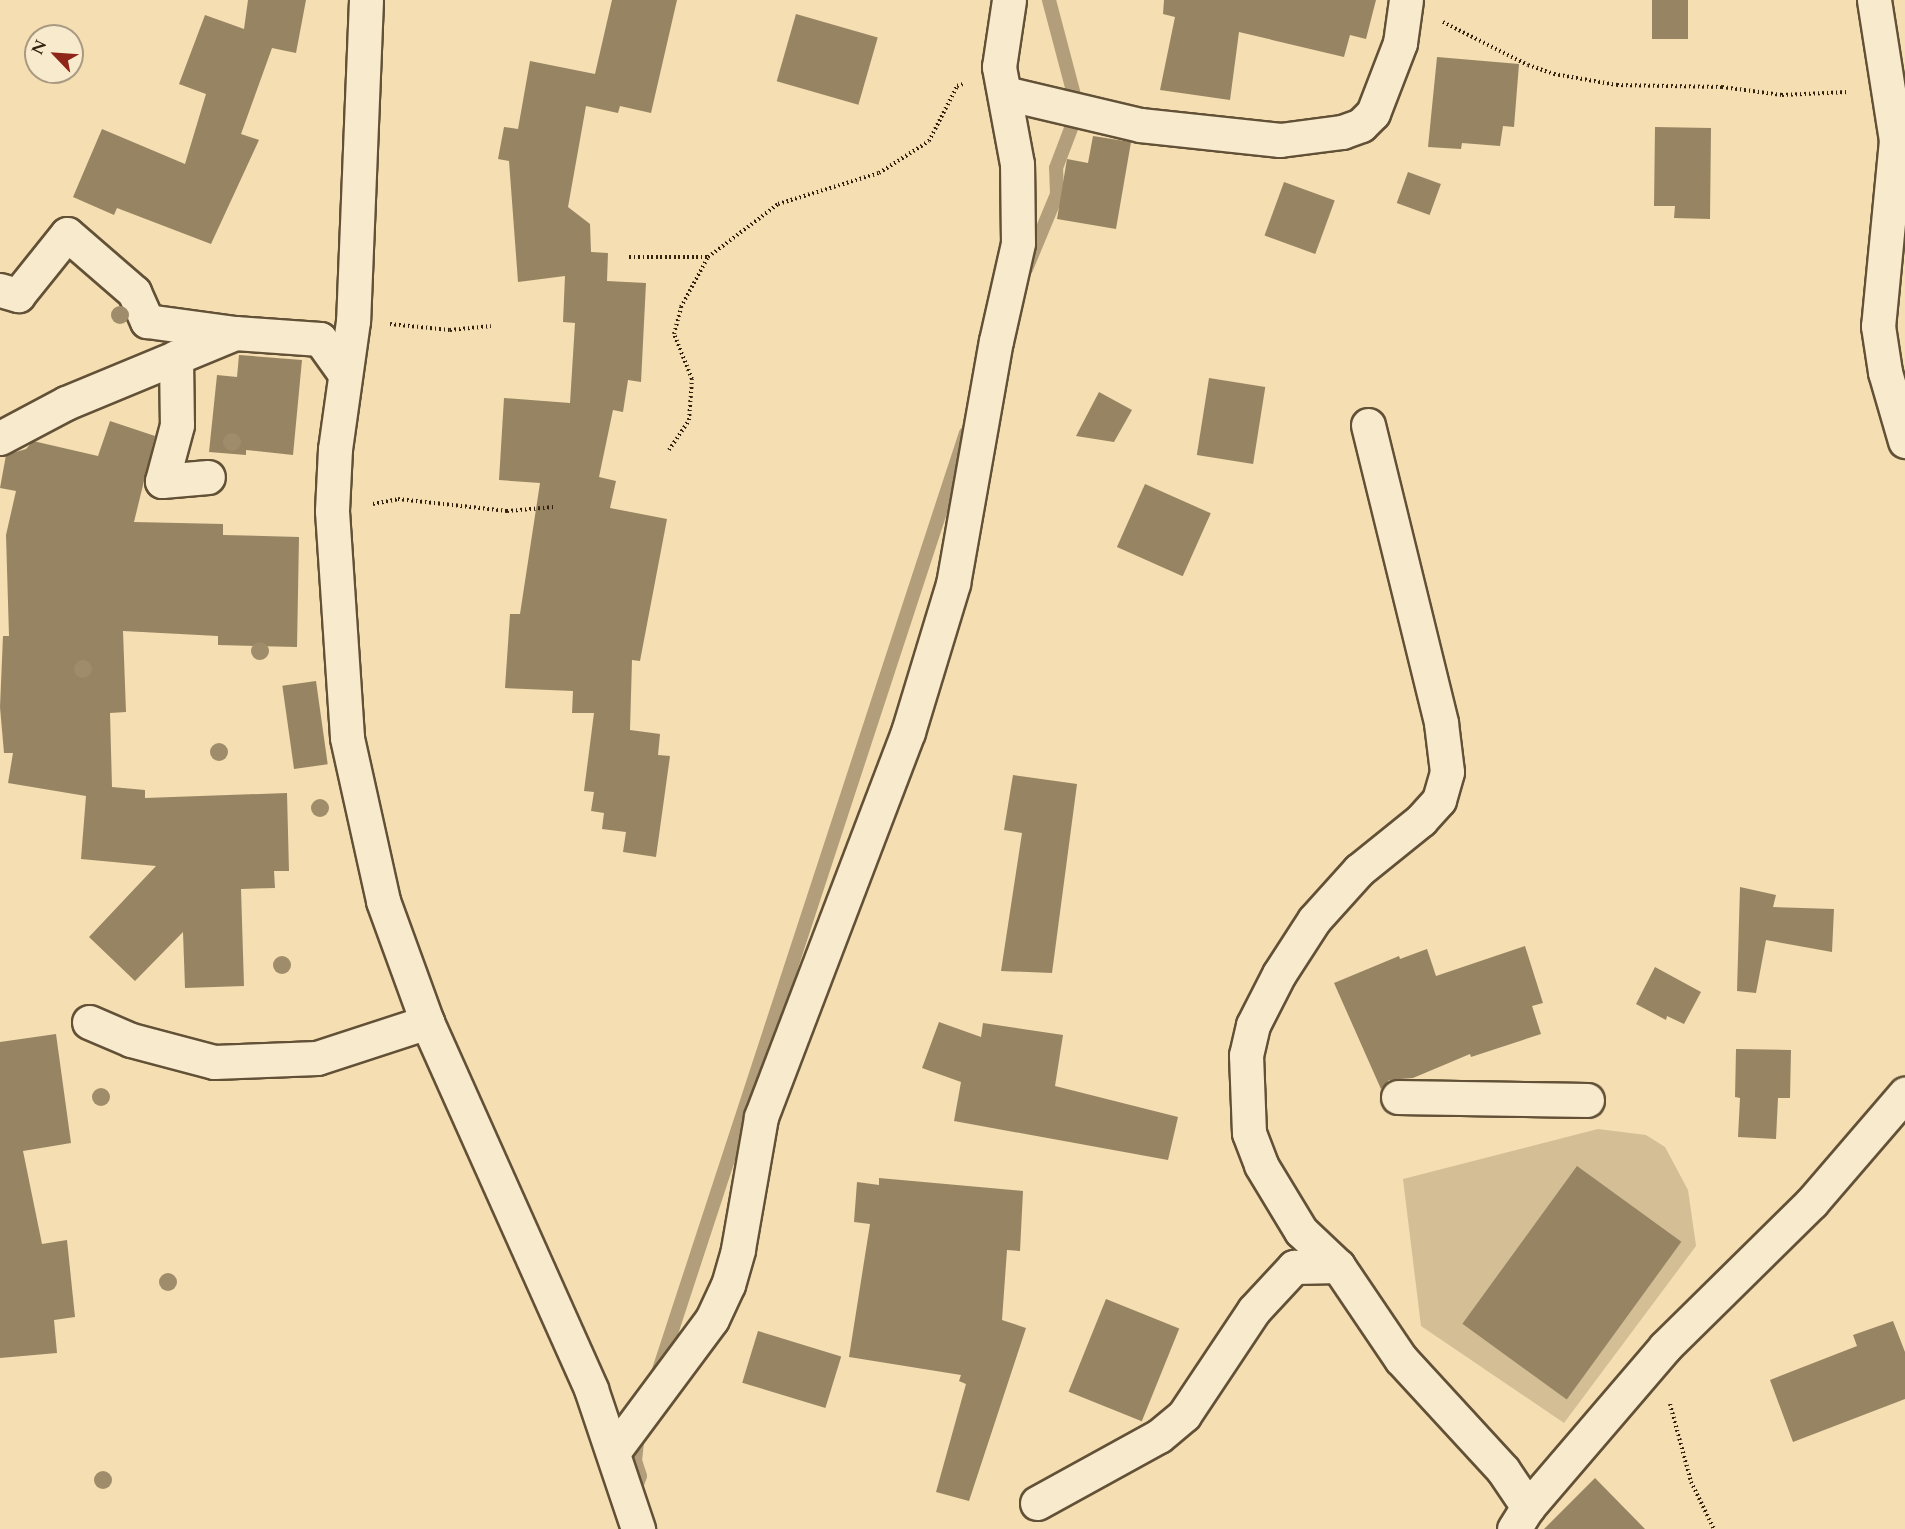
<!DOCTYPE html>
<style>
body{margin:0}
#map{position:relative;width:1905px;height:1529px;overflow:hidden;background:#f4deb2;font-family:Cardo,serif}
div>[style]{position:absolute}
.green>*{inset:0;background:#d3be96}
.stream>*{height:14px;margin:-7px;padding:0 7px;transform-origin:7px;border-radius:7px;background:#b29e7a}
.building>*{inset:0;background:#978463;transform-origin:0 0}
.path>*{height:4px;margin-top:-2px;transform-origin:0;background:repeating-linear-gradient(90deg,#32220e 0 1.5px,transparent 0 4.5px)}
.roads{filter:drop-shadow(2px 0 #625137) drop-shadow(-2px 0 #625137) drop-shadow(0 2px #625137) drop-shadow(0 -2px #625137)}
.minor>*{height:33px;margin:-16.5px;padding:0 16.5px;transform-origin:16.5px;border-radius:16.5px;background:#f8eacd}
.trees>*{width:18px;height:18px;margin:-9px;border-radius:50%;background:#9f8c6a}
span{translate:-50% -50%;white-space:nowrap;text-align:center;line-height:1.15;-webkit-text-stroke:4.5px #f8eacd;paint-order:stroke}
.north{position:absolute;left:24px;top:24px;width:60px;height:60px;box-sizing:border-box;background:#f8eacd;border:2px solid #a99a81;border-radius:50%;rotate:295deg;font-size:16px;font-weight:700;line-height:24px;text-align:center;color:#32220e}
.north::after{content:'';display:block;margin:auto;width:21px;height:27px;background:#8f2418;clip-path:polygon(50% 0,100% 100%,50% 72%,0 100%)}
</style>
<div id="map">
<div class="green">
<i style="clip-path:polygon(1598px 1129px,1646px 1135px,1665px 1147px,1688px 1190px,1696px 1246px,1564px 1423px,1421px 1326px,1403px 1179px)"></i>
</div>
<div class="stream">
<i style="left:1026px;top:269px;width:81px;rotate:-67.5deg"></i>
<i style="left:1057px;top:194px;width:26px;rotate:-92deg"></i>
<i style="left:1056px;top:168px;width:62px;rotate:-69.2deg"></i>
<i style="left:1078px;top:110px;width:114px;rotate:-104.8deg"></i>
<i style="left:658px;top:1373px;width:989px;rotate:-71.86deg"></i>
<i style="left:633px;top:1496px;width:21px;rotate:-71deg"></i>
<i style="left:640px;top:1476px;width:16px;rotate:-108deg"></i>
<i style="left:635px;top:1461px;width:27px;rotate:-84deg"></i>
</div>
<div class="building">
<i style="clip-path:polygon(248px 0,306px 0,296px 53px,272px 48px,241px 134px,259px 140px,211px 244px,117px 208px,114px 215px,73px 197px,102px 129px,185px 164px,206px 94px,179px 84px,205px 15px,244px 29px)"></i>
<i style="clip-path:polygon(612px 0,677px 0,651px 113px,620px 106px,618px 113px,586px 106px,568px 207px,590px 224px,591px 252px,608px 253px,607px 281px,646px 283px,641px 382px,628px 380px,623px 412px,613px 410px,599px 477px,616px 481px,610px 508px,667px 519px,640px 661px,632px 660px,630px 730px,660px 734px,658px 755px,670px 756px,656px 857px,623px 852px,626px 832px,602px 829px,604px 813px,591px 811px,594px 792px,584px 791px,594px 713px,572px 713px,573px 691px,505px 688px,510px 614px,520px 614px,540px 483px,499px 480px,504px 398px,570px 403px,575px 323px,563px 322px,565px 276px,518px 282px,509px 161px,498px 159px,504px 127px,518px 129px,530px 61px,595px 74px)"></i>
<i style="clip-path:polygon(1164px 0,1376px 0,1366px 39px,1350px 35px,1344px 57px,1239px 32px,1230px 100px,1160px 90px,1175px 17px,1163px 14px)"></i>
<i style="left:1652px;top:0;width:36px;height:39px"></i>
<i style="left:796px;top:14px;width:85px;height:70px;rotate:16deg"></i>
<i style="clip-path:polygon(1437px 57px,1519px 64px,1514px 127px,1503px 126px,1500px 146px,1462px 143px,1461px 149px,1428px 147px)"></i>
<i style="clip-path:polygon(1655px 127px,1711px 128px,1710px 219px,1674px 218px,1675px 206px,1654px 206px)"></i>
<i style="clip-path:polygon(1093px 136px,1131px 142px,1116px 229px,1057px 219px,1067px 159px,1088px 163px)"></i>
<i style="left:1408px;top:172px;width:35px;height:33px;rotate:20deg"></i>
<i style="left:1284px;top:182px;width:54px;height:57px;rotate:20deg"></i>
<i style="clip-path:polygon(239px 355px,302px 360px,293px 455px,246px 450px,246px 455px,209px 452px,217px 375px,237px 377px)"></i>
<i style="left:1209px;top:378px;width:57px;height:78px;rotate:9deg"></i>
<i style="clip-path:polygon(1099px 392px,1132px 410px,1114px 442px,1076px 436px)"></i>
<i style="clip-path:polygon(110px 421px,155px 436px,134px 522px,223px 524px,223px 535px,299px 537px,297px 647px,218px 645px,218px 636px,123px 631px,126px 712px,110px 713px,112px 787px,145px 790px,145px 798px,287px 793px,289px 871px,274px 871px,275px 888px,241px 889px,244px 986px,185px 988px,183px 932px,135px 981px,89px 937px,156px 866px,81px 859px,86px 796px,8px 783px,13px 753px,4px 753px,0 707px,3px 636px,9px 636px,6px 535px,16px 491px,0 488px,6px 455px,26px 449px,33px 441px,98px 456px)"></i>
<i style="left:1145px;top:484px;width:72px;height:69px;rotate:24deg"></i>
<i style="left:316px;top:681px;width:84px;height:34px;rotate:82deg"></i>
<i style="clip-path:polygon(1013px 775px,1077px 784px,1052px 973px,1001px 971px,1022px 833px,1004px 830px)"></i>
<i style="clip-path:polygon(1740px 887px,1776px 895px,1773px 907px,1834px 909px,1832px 952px,1766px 940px,1756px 993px,1737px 991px)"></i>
<i style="clip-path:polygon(1525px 946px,1543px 1003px,1532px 1006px,1541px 1034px,1471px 1057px,1470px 1054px,1413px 1078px,1389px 1080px,1381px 1089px,1334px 983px,1399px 956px,1400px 959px,1427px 949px,1436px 976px)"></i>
<i style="clip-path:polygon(1655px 967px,1701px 992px,1684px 1024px,1667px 1016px,1666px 1020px,1636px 1004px)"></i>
<i style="clip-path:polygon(939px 1022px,981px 1037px,983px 1023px,1063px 1035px,1055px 1086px,1178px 1117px,1168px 1160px,954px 1121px,961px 1082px,922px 1068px)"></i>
<i style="clip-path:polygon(56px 1034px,71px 1143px,23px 1151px,42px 1244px,67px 1240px,75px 1317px,54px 1320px,57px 1353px,0 1358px,0 1042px)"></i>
<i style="clip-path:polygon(1736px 1049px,1791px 1050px,1790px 1098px,1778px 1098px,1776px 1139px,1738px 1137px,1740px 1098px,1735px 1097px)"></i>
<i style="left:1577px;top:1166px;width:129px;height:195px;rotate:36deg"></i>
<i style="clip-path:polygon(879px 1178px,1023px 1191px,1020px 1251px,1007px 1250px,1002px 1320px,1026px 1328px,969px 1501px,936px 1492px,966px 1384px,959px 1381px,961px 1375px,849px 1357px,870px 1224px,854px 1222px,857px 1182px,879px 1185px)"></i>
<i style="left:1106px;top:1299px;width:79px;height:100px;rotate:22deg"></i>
<i style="clip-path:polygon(1893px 1321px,1905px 1352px,1905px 1399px,1793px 1442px,1770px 1380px,1857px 1346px,1853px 1335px)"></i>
<i style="left:758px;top:1331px;width:87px;height:54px;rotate:17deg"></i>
<i style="clip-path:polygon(1595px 1478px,1645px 1529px,1544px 1529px)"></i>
</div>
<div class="path">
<i style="left:1443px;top:22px;width:95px;rotate:26.8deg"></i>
<i style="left:1528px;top:65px;width:28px;rotate:19deg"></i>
<i style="left:1554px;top:74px;width:64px;rotate:9.9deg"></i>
<i style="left:1617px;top:85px;width:105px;rotate:1.1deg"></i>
<i style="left:1722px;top:87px;width:61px;rotate:7.6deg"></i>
<i style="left:1782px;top:95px;width:66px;rotate:-2.6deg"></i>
<i style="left:629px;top:257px;width:79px"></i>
<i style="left:390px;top:324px;width:60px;rotate:5.7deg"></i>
<i style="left:450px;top:330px;width:41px;rotate:-5.6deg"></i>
<i style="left:669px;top:450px;width:36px;rotate:-56deg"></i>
<i style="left:689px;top:420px;width:41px;rotate:-85.8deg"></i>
<i style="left:692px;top:379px;width:48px;rotate:-111.8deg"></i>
<i style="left:674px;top:334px;width:28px;rotate:-75deg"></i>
<i style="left:681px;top:307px;width:57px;rotate:-61.6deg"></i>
<i style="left:708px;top:257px;width:88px;rotate:-37.1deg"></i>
<i style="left:778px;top:204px;width:106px;rotate:-17.1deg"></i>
<i style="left:879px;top:173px;width:59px;rotate:-32.6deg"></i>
<i style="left:929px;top:141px;width:62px;rotate:-63deg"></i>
<i style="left:957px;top:86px;width:6px;rotate:-18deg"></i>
<i style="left:373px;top:504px;width:25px;rotate:-11deg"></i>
<i style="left:398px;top:499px;width:110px;rotate:6.3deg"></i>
<i style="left:507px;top:511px;width:47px;rotate:-4.9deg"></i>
<i style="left:1670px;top:1404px;width:81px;rotate:74.9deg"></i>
<i style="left:1691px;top:1482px;width:52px;rotate:63.9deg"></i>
</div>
<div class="roads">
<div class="minor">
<i style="left:366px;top:0;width:321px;rotate:92.3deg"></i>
<i style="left:353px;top:321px;width:129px;rotate:98deg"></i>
<i style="left:335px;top:449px;width:62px;rotate:92.8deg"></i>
<i style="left:332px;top:511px;width:227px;rotate:86.2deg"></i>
<i style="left:347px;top:738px;width:167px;rotate:77.5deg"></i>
<i style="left:383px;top:901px;width:129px;rotate:70deg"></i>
<i style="left:427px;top:1022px;width:402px;rotate:65.9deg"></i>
<i style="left:591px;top:1389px;width:148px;rotate:71.4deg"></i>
<i style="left:1874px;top:0;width:142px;rotate:81.1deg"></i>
<i style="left:1896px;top:140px;width:187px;rotate:95.5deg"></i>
<i style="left:1878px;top:326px;width:47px;rotate:81.3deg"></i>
<i style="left:1885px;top:372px;width:72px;rotate:73.8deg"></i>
<i style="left:1005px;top:93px;width:139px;rotate:13.3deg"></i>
<i style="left:1140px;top:125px;width:141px;rotate:6.1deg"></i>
<i style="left:1280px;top:140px;width:63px;rotate:-7.4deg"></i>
<i style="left:1342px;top:132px;width:20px;rotate:-20deg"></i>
<i style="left:1361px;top:125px;width:17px;rotate:-45deg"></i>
<i style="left:1373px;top:113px;width:75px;rotate:-68.9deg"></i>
<i style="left:1400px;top:43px;width:43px;rotate:-82.1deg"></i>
<i style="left:0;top:290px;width:19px;rotate:16deg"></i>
<i style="left:18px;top:295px;width:78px;rotate:-51.2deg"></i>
<i style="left:67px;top:234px;width:89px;rotate:40.9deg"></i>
<i style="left:134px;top:292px;width:32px;rotate:66deg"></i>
<i style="left:147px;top:321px;width:87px;rotate:7.9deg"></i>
<i style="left:176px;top:357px;width:68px;rotate:89.2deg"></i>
<i style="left:177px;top:425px;width:58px;rotate:105deg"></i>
<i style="left:162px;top:481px;width:46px;rotate:-5deg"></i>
<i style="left:1368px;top:425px;width:307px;rotate:76.2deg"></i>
<i style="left:1441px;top:723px;width:49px;rotate:83deg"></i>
<i style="left:1447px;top:772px;width:29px;rotate:106deg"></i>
<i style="left:1439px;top:800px;width:27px;rotate:132deg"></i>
<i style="left:1421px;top:820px;width:80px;rotate:141.1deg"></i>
<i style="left:1359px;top:870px;width:67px;rotate:132deg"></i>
<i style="left:1314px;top:920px;width:64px;rotate:122.9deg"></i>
<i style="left:1279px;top:974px;width:57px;rotate:117deg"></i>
<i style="left:1253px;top:1025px;width:31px;rotate:103deg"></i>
<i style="left:1246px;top:1055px;width:78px;rotate:87.8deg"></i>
<i style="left:1249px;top:1133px;width:34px;rotate:69deg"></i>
<i style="left:1261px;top:1165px;width:77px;rotate:58.8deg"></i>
<i style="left:1301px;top:1231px;width:51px;rotate:43.4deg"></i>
<i style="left:1338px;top:1266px;width:112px;rotate:55.9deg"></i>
<i style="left:1401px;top:1359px;width:151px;rotate:47.4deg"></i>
<i style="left:1503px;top:1470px;width:45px;rotate:56deg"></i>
<i style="left:0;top:438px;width:75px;rotate:-27.9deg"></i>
<i style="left:66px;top:403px;width:183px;rotate:-22.5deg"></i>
<i style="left:235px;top:333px;width:85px;rotate:4deg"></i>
<i style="left:320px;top:339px;width:43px;rotate:54.5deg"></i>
<i style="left:89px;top:1022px;width:46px;rotate:23.2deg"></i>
<i style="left:131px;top:1040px;width:86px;rotate:14.8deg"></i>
<i style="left:214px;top:1062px;width:103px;rotate:-2.2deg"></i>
<i style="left:317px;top:1058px;width:116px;rotate:-18.1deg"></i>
<i style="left:1398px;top:1097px;width:189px;rotate:0.9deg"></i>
<i style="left:614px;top:1451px;width:164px;rotate:-53.4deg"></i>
<i style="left:712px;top:1319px;width:38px;rotate:-65deg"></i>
<i style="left:728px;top:1285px;width:37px;rotate:-74deg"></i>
<i style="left:738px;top:1249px;width:134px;rotate:-80.1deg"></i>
<i style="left:761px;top:1117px;width:412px;rotate:-69.1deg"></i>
<i style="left:908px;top:732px;width:155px;rotate:-73.1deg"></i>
<i style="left:953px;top:584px;width:247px;rotate:-80deg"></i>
<i style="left:996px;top:341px;width:100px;rotate:-77.3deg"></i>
<i style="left:1018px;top:243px;width:79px;rotate:-90.7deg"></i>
<i style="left:1017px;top:164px;width:99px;rotate:-100.5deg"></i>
<i style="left:999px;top:67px;width:68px;rotate:-81.5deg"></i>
<i style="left:1037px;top:1503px;width:139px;rotate:-28.8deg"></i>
<i style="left:1159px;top:1436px;width:33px;rotate:-40deg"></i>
<i style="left:1184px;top:1415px;width:126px;rotate:-56.3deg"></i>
<i style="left:1254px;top:1310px;width:59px;rotate:-47.1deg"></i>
<i style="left:1294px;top:1267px;width:44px;rotate:-1.3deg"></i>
<i style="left:1514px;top:1529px;width:26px;rotate:-58deg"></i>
<i style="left:1528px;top:1507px;width:211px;rotate:-49.4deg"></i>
<i style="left:1665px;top:1347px;width:206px;rotate:-44.6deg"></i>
<i style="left:1812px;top:1202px;width:143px;rotate:-49.3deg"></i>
</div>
</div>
<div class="trees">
<i style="left:120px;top:315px"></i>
<i style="left:232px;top:442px"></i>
<i style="left:260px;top:651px"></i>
<i style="left:83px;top:669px"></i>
<i style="left:219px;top:752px"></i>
<i style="left:320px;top:808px"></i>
<i style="left:282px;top:965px"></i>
<i style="left:101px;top:1097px"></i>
<i style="left:168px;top:1282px"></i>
<i style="left:103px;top:1480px"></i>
</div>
<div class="north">N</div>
</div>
